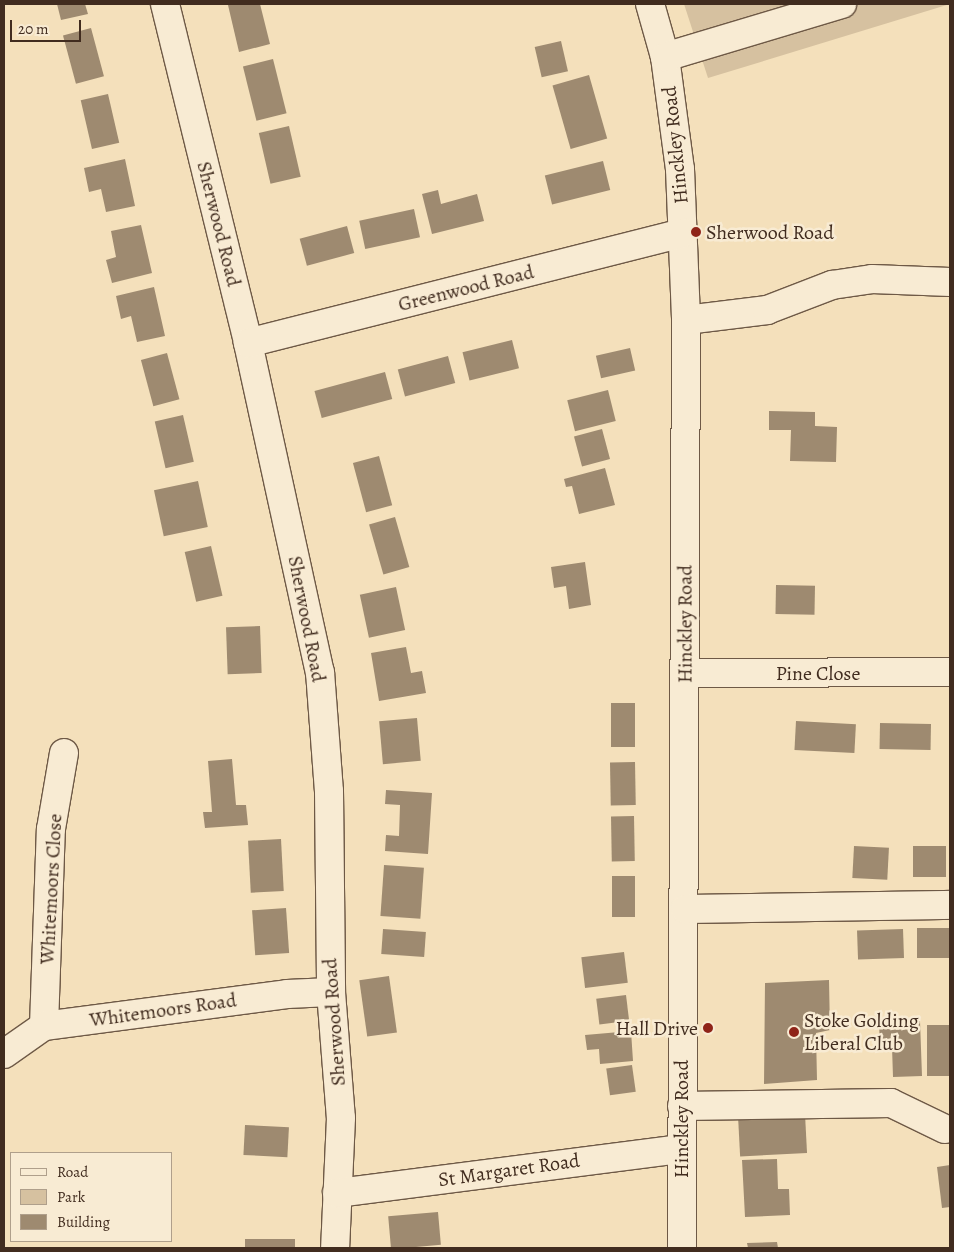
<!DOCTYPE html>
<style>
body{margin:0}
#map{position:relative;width:954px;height:1252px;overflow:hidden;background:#f4e0bb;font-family:Alegreya,serif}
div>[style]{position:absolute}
.green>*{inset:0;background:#d6c1a0}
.building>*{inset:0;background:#9e8a70;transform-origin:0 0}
.roads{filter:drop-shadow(1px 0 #6e5946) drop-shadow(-1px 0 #6e5946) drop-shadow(0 1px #6e5946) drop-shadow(0 -1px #6e5946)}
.minor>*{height:28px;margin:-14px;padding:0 14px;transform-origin:14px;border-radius:14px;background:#f8ebd3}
.dots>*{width:14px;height:14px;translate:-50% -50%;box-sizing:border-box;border:2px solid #f8ebd3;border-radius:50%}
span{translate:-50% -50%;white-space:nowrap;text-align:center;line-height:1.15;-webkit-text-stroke:5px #f8ebd3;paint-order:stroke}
.street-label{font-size:20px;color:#412c1f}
.poi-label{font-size:20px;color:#412c1f}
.left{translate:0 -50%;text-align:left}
.right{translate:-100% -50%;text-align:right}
.frame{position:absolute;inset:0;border:5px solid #412c1f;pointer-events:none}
.legend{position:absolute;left:10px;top:1152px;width:162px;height:90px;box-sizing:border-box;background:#f8ebd3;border:1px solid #af9f8b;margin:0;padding:6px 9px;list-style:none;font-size:15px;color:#412c1f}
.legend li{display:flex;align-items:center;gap:10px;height:25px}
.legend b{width:25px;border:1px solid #af9f8b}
.scale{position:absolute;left:10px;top:20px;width:71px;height:22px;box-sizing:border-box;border:2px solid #412c1f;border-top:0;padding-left:6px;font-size:15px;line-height:18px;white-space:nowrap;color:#412c1f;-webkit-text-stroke:4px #f8ebd3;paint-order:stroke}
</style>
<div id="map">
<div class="green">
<i style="clip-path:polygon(684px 4px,950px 4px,708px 78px)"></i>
</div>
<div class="building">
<i style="clip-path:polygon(57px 4px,85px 4px,88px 14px,61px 20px)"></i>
<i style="clip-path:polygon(260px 4px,270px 44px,239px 52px,228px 5px)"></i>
<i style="left:91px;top:28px;width:50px;height:29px;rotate:75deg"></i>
<i style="left:561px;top:41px;width:31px;height:27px;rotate:77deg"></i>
<i style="left:273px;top:59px;width:56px;height:31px;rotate:76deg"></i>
<i style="left:589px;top:75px;width:66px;height:38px;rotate:74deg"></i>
<i style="left:108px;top:94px;width:50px;height:28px;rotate:77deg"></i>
<i style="left:289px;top:126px;width:52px;height:31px;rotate:77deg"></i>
<i style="clip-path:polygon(125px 159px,135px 206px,106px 212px,101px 189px,89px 192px,84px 168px)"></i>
<i style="left:603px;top:161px;width:30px;height:60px;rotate:76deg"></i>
<i style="clip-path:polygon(438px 190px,441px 204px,477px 194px,484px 221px,432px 234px,422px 194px)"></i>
<i style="left:414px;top:209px;width:29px;height:56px;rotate:78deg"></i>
<i style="clip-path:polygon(141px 225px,152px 273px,112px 283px,106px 260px,116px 257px,111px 231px)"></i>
<i style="left:347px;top:226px;width:28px;height:49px;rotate:75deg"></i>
<i style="clip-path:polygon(154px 287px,165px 336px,137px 342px,131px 316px,121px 319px,116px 296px)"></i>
<i style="left:512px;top:340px;width:29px;height:51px;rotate:76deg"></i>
<i style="left:630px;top:348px;width:23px;height:35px;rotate:77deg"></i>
<i style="left:167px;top:353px;width:48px;height:27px;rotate:75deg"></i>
<i style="left:448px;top:356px;width:28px;height:52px;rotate:75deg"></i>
<i style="left:385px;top:372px;width:28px;height:73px;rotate:75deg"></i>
<i style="left:608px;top:390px;width:32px;height:42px;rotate:76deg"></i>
<i style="clip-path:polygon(769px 411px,815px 412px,815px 426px,837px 427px,836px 462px,790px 461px,791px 430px,769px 430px)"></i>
<i style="left:183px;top:415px;width:48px;height:29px;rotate:77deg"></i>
<i style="left:602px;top:429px;width:31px;height:29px;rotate:75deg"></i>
<i style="left:379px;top:456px;width:51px;height:27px;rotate:75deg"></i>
<i style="clip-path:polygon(605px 468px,615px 505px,579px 514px,572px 486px,566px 487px,564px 479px)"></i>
<i style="left:198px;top:481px;width:47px;height:45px;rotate:78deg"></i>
<i style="left:395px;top:517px;width:52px;height:27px;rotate:74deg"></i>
<i style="left:211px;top:546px;width:51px;height:27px;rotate:77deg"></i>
<i style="clip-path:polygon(585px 562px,591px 605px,569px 609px,566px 586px,554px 588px,551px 567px)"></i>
<i style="left:776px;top:585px;width:39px;height:29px;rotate:1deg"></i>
<i style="left:396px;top:587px;width:44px;height:37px;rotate:78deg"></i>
<i style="left:260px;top:626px;width:47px;height:34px;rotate:88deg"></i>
<i style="clip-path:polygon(406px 647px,411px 673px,422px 671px,426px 693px,379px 701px,371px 653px)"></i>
<i style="left:611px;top:703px;width:24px;height:44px"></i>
<i style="left:417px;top:718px;width:43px;height:38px;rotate:85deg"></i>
<i style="left:796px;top:721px;width:60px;height:29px;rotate:3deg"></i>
<i style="left:880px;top:723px;width:51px;height:26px;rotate:1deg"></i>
<i style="clip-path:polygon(232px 759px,236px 805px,246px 805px,248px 825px,205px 828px,203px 812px,212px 812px,208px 761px)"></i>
<i style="left:635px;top:762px;width:43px;height:25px;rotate:89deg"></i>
<i style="clip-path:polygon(386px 790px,432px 793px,428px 854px,385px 851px,386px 835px,399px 836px,400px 805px,385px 804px)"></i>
<i style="left:634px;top:816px;width:45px;height:23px;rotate:89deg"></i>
<i style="left:281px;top:839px;width:52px;height:33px;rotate:87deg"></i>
<i style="left:854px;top:846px;width:35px;height:32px;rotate:3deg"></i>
<i style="left:913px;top:846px;width:33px;height:31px"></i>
<i style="left:384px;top:865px;width:40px;height:51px;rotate:4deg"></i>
<i style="left:612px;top:876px;width:23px;height:41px"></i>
<i style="left:286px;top:908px;width:45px;height:34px;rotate:86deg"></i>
<i style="left:917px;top:928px;width:33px;height:30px"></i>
<i style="left:383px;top:929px;width:43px;height:25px;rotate:4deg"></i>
<i style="left:903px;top:929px;width:29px;height:46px;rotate:88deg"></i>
<i style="left:624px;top:952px;width:31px;height:43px;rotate:83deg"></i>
<i style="left:389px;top:976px;width:57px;height:30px;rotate:82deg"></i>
<i style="clip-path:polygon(829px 980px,830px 1030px,816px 1033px,817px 1080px,764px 1084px,765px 983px)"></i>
<i style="left:626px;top:995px;width:26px;height:30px;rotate:83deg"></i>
<i style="clip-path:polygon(920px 1021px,922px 1076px,893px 1077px,892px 1047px,880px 1047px,879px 1022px)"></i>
<i style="left:927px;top:1025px;width:23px;height:51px"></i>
<i style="clip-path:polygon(631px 1031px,633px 1061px,600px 1064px,599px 1049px,587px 1050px,585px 1035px)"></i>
<i style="left:632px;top:1065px;width:27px;height:26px;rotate:82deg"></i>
<i style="left:805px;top:1114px;width:39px;height:67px;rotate:87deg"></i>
<i style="left:245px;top:1125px;width:44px;height:30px;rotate:3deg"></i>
<i style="clip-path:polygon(777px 1159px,778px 1189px,789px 1189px,790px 1215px,745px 1217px,742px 1160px)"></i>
<i style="clip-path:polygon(950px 1165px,950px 1207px,942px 1208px,937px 1167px)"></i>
<i style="left:438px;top:1212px;width:33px;height:50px;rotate:85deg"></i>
<i style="left:295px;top:1239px;width:9px;height:50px;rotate:90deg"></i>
<i style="clip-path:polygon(777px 1242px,778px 1248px,748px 1248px,747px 1243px)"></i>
</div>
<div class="roads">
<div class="minor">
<i style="left:165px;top:4px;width:349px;rotate:76.2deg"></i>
<i style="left:248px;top:343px;width:337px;rotate:77.7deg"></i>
<i style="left:320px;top:672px;width:119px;rotate:85.7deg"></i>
<i style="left:329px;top:791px;width:201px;rotate:89.4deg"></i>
<i style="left:331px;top:992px;width:126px;rotate:85.5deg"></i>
<i style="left:341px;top:1118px;width:130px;rotate:92.6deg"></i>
<i style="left:650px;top:4px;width:55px;rotate:74.2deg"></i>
<i style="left:665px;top:57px;width:113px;rotate:82.4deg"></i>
<i style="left:680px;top:169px;width:151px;rotate:87.7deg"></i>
<i style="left:686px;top:320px;width:928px;rotate:90.25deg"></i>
<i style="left:665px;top:57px;width:185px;rotate:-16.7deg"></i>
<i style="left:686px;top:320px;width:82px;rotate:-7deg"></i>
<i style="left:767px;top:310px;width:70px;rotate:-21deg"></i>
<i style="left:832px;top:285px;width:40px;rotate:-8.5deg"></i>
<i style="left:872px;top:279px;width:78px;rotate:2.2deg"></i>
<i style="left:248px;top:343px;width:449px;rotate:-14.2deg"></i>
<i style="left:685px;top:673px;width:265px;rotate:-0.2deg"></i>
<i style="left:685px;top:909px;width:265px;rotate:-0.9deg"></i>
<i style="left:44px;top:1026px;width:197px;rotate:-88deg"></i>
<i style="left:51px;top:829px;width:77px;rotate:-80.3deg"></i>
<i style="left:4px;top:1054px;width:49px;rotate:-35deg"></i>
<i style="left:44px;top:1026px;width:245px;rotate:-7.5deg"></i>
<i style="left:287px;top:994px;width:44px;rotate:-2.6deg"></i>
<i style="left:682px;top:1106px;width:209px;rotate:-0.8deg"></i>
<i style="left:891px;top:1103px;width:60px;rotate:25.7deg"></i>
<i style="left:337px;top:1193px;width:347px;rotate:-7.3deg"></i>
</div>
</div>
<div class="dots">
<i style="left:696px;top:232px;background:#8f2418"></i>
<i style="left:708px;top:1028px;background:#8f2418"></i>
<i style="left:794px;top:1032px;background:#8f2418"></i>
</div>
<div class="street-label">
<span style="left:675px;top:145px;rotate:-96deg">Hinckley Road</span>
<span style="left:219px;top:224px;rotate:76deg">Sherwood Road</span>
<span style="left:466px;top:288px;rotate:-14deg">Greenwood Road</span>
<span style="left:307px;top:619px;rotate:79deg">Sherwood Road</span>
<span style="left:685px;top:624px;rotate:-90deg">Hinckley Road</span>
<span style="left:818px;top:673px">Pine Close</span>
<span style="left:51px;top:889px;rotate:-87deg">Whitemoors Close</span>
<span style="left:163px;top:1010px;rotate:-8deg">Whitemoors Road</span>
<span style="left:334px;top:1022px;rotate:-94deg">Sherwood Road</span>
<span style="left:681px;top:1119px;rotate:-90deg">Hinckley Road</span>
<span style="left:509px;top:1170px;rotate:-8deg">St Margaret Road</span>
</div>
<div class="poi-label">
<span class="left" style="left:706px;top:232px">Sherwood Road</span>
<span class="left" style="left:804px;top:1032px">Stoke Golding<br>Liberal Club</span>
<span class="right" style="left:698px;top:1028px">Hall Drive</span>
</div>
<div class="frame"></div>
<ul class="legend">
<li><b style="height:6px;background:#f8ebd3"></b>Road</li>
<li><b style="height:14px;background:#d6c1a0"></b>Park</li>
<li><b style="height:14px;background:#9e8a70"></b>Building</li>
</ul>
<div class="scale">20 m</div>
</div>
